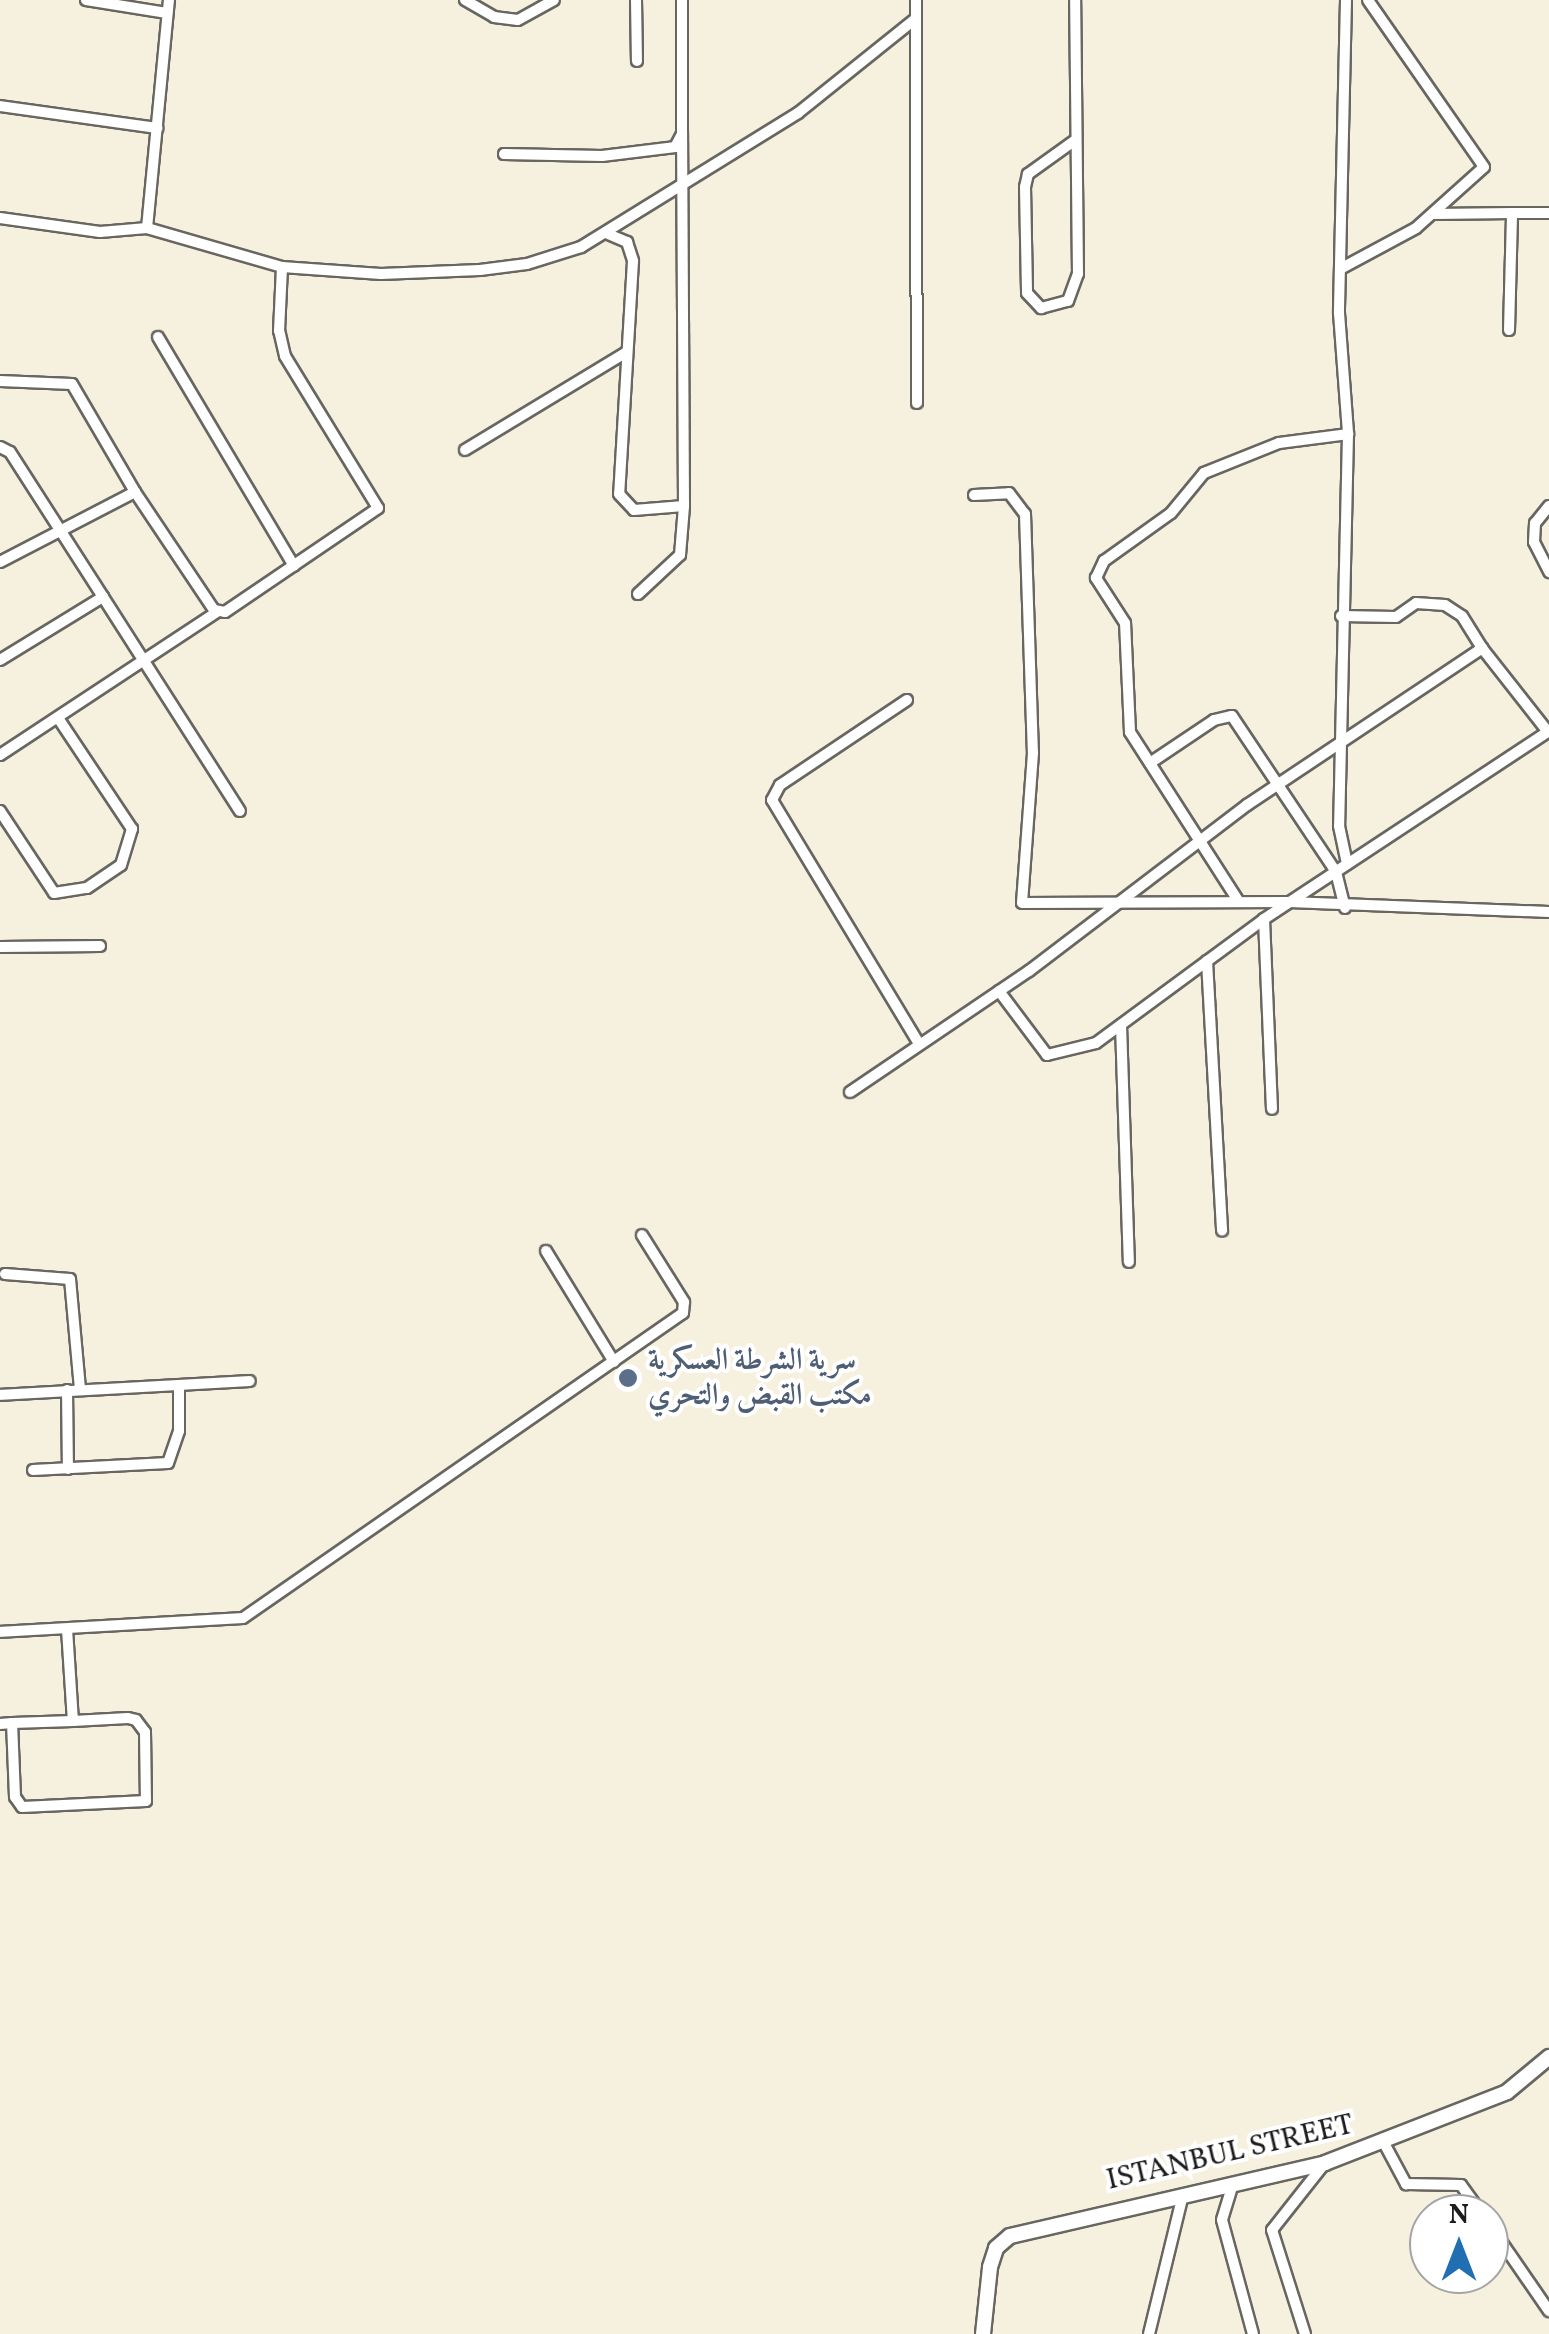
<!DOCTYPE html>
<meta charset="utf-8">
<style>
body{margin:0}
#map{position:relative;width:1549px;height:2334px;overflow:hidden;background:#f6f0df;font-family:Vollkorn,Amiri,serif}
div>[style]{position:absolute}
.roads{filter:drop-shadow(2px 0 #686660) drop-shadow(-2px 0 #686660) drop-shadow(0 2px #686660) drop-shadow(0 -2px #686660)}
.minor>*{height:10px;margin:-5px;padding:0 5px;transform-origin:5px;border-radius:5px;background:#fff}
.tertiary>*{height:14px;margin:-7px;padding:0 7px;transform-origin:7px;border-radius:7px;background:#fff}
.dots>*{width:28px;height:28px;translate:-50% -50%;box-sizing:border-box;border:5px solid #fff;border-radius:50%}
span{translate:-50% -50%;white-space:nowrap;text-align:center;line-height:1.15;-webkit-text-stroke:8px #fff;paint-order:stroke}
.service-label{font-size:30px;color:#4e5e75;font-weight:700}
.left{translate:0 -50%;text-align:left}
.street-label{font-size:30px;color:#1c1c1c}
.north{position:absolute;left:1409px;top:2194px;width:100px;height:100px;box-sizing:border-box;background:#fff;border:2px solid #a4a4a4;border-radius:50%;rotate:0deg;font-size:28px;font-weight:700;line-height:40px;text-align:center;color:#1c1c1c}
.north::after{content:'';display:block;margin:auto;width:35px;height:45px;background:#1f6fb2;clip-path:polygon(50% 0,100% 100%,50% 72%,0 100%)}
</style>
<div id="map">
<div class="roads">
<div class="minor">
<i style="left:86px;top:0;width:82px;rotate:9.1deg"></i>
<i style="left:465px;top:0;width:34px;rotate:30deg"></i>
<i style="left:494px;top:17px;width:24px;rotate:7deg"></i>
<i style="left:518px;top:20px;width:41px;rotate:-29.1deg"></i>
<i style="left:636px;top:0;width:61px;rotate:89.1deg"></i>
<i style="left:916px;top:0;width:403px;rotate:89.9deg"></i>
<i style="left:1346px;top:0;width:313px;rotate:91.3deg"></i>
<i style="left:1339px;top:313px;width:121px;rotate:85.7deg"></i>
<i style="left:1348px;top:434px;width:392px;rotate:91.3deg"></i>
<i style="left:1339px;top:826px;width:39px;rotate:78deg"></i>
<i style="left:0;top:106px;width:159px;rotate:8deg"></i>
<i style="left:1074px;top:141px;width:57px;rotate:144.3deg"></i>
<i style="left:1028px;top:174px;width:13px;rotate:103deg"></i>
<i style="left:1025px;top:187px;width:106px;rotate:88.9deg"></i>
<i style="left:1027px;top:293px;width:21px;rotate:47deg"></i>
<i style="left:1041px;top:308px;width:28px;rotate:-15deg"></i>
<i style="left:1068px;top:301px;width:29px;rotate:-70deg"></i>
<i style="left:1078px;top:274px;width:274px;rotate:-90.6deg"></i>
<i style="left:504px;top:154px;width:98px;rotate:1.2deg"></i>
<i style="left:602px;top:156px;width:74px;rotate:-7deg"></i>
<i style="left:675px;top:147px;width:15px;rotate:-62deg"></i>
<i style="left:682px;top:134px;width:134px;rotate:-90deg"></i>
<i style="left:1435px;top:214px;width:77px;rotate:-0.7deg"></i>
<i style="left:0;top:218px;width:101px;rotate:8deg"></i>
<i style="left:100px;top:232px;width:47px;rotate:-4.9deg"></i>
<i style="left:147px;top:228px;width:229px;rotate:-84.5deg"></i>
<i style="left:147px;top:228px;width:141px;rotate:16.1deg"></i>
<i style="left:608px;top:234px;width:21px;rotate:23deg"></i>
<i style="left:627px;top:242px;width:20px;rotate:72deg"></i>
<i style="left:633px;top:261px;width:233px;rotate:93.4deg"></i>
<i style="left:619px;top:494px;width:22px;rotate:47deg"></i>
<i style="left:634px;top:510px;width:50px;rotate:-4.6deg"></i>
<i style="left:1340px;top:269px;width:86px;rotate:-28.3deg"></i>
<i style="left:1416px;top:228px;width:91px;rotate:-41.9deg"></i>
<i style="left:1484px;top:167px;width:203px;rotate:-124.8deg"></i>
<i style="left:1509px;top:330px;width:117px;rotate:-88.5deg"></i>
<i style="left:1512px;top:213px;width:37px"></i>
<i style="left:158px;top:337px;width:266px;rotate:59.3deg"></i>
<i style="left:0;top:381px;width:72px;rotate:2.4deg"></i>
<i style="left:72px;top:384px;width:125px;rotate:59.7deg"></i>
<i style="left:0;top:447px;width:11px;rotate:27deg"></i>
<i style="left:10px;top:452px;width:172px;rotate:57.3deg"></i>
<i style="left:465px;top:450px;width:187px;rotate:-31.2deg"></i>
<i style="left:974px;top:495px;width:35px;rotate:-3deg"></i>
<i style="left:1009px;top:493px;width:26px;rotate:53deg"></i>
<i style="left:1025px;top:514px;width:239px;rotate:88.1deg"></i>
<i style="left:1033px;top:753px;width:150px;rotate:94.2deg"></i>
<i style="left:1022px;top:903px;width:267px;rotate:-0.2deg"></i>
<i style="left:1289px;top:902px;width:260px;rotate:2.2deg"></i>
<i style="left:1549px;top:506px;width:22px;rotate:129deg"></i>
<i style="left:1535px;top:523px;width:19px;rotate:93deg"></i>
<i style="left:1534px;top:542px;width:34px;rotate:63deg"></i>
<i style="left:0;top:562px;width:152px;rotate:-27.4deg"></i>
<i style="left:135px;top:492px;width:142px;rotate:56.2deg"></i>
<i style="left:214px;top:610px;width:11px;rotate:10deg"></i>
<i style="left:225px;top:612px;width:185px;rotate:-34.2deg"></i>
<i style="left:378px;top:508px;width:178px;rotate:-121.5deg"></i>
<i style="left:285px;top:356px;width:26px;rotate:-103deg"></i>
<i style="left:279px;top:331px;width:64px;rotate:-87.3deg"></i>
<i style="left:282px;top:267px;width:99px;rotate:4deg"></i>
<i style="left:381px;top:274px;width:99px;rotate:-2.3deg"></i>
<i style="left:480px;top:270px;width:47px;rotate:-7.3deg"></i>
<i style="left:527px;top:264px;width:57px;rotate:-17.5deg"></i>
<i style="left:581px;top:247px;width:255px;rotate:-31.7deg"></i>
<i style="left:798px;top:113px;width:149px;rotate:-38.7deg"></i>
<i style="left:638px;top:594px;width:57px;rotate:-42.9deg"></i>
<i style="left:680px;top:555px;width:49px;rotate:-85.3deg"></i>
<i style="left:684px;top:506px;width:372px;rotate:-90.3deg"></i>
<i style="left:1341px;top:616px;width:55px;rotate:1deg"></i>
<i style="left:1396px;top:617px;width:24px;rotate:-35deg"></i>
<i style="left:1416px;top:603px;width:29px;rotate:4deg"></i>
<i style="left:1445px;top:605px;width:20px;rotate:33deg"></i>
<i style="left:1462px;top:616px;width:38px;rotate:58deg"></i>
<i style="left:0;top:660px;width:121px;rotate:-31.5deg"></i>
<i style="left:103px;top:597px;width:254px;rotate:57.4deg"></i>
<i style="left:907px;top:700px;width:153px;rotate:146.2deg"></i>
<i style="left:780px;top:785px;width:17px;rotate:118deg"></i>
<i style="left:772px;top:800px;width:283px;rotate:58.9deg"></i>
<i style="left:0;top:755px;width:260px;rotate:-33.4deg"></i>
<i style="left:1150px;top:763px;width:77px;rotate:-33.9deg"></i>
<i style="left:1214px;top:720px;width:18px;rotate:-13deg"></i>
<i style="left:1232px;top:716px;width:187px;rotate:56.3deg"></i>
<i style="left:1336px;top:872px;width:37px;rotate:76deg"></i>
<i style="left:0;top:811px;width:98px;rotate:56.6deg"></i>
<i style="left:54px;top:893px;width:33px;rotate:-9deg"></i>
<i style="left:87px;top:888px;width:41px;rotate:-34.1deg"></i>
<i style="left:121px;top:865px;width:38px;rotate:-73deg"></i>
<i style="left:132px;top:829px;width:133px;rotate:-123.7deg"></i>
<i style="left:1239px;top:902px;width:202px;rotate:-122.7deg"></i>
<i style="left:1130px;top:732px;width:109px;rotate:-92.6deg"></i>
<i style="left:1125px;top:623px;width:54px;rotate:-122.8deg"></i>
<i style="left:1096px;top:578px;width:19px;rotate:-65deg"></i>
<i style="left:1104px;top:561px;width:82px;rotate:-35.6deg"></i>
<i style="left:1171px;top:513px;width:52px;rotate:-50.5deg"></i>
<i style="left:1204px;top:473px;width:81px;rotate:-21.8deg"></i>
<i style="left:1279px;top:443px;width:70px;rotate:-7.4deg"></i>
<i style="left:1264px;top:919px;width:190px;rotate:87.6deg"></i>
<i style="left:0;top:947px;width:100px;rotate:-0.6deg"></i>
<i style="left:1207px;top:961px;width:270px;rotate:86.8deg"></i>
<i style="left:999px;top:991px;width:80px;rotate:53.1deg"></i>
<i style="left:1047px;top:1055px;width:50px;rotate:-13.8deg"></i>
<i style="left:1096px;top:1043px;width:209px;rotate:-36.4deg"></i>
<i style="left:1264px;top:919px;width:341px;rotate:-33.4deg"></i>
<i style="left:1121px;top:1025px;width:237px;rotate:88.1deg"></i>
<i style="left:850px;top:1092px;width:216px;rotate:-34.1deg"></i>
<i style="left:1029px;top:971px;width:274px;rotate:-37.3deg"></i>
<i style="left:1247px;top:805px;width:283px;rotate:-33.7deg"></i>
<i style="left:1482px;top:648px;width:107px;rotate:51.8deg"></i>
<i style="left:546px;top:1251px;width:130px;rotate:58.5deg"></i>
<i style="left:5px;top:1274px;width:65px;rotate:4.4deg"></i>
<i style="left:70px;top:1279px;width:109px;rotate:84.8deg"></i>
<i style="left:67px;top:1390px;width:79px;rotate:89.3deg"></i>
<i style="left:0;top:1395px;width:250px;rotate:-3.2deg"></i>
<i style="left:33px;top:1470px;width:135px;rotate:-3deg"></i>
<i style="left:168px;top:1463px;width:34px;rotate:-71deg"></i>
<i style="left:179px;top:1431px;width:46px;rotate:-90deg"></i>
<i style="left:67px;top:1629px;width:92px;rotate:86.3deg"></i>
<i style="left:0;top:1632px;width:243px;rotate:-3.3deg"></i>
<i style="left:243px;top:1618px;width:535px;rotate:-34.73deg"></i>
<i style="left:683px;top:1313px;width:11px;rotate:-85deg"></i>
<i style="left:684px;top:1302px;width:79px;rotate:-122.1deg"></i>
<i style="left:0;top:1724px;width:12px;rotate:-5deg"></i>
<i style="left:12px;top:1723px;width:61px;rotate:-1.9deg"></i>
<i style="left:73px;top:1721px;width:55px;rotate:-3.1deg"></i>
<i style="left:128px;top:1718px;width:8px;rotate:14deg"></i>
<i style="left:136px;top:1720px;width:15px;rotate:53deg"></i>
<i style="left:145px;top:1732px;width:69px;rotate:89.2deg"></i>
<i style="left:146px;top:1801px;width:124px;rotate:177.2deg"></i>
<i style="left:22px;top:1807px;width:12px;rotate:-125deg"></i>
<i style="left:15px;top:1797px;width:74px;rotate:-92.3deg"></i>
<i style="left:1384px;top:2143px;width:47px;rotate:61.8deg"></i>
<i style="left:1406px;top:2184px;width:55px;rotate:1deg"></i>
<i style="left:1461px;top:2185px;width:36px;rotate:54deg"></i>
<i style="left:1232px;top:2187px;width:34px;rotate:107deg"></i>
<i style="left:1222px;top:2220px;width:118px;rotate:74.8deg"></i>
<i style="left:1489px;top:2224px;width:106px;rotate:55.4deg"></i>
<i style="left:1149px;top:2334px;width:143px;rotate:-76.3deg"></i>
<i style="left:1305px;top:2334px;width:109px;rotate:-107.6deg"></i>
<i style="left:1272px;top:2230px;width:85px;rotate:-51.7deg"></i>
</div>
<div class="tertiary">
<i style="left:983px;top:2334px;width:67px;rotate:-84deg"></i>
<i style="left:990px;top:2267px;width:20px;rotate:-72deg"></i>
<i style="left:996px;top:2248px;width:18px;rotate:-41deg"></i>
<i style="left:1010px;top:2236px;width:323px;rotate:-13deg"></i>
<i style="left:1325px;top:2163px;width:195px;rotate:-21.3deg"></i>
<i style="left:1507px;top:2092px;width:55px;rotate:-39.8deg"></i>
</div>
</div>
<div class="dots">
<i style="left:628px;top:1378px;background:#5c6f8a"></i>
</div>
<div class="service-label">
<span class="left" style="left:648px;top:1378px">سرية الشرطة العسكرية<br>مكتب القبض والتحري</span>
</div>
<div class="street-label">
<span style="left:1230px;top:2153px;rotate:-13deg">ISTANBUL STREET</span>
</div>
<div class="north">N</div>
</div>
